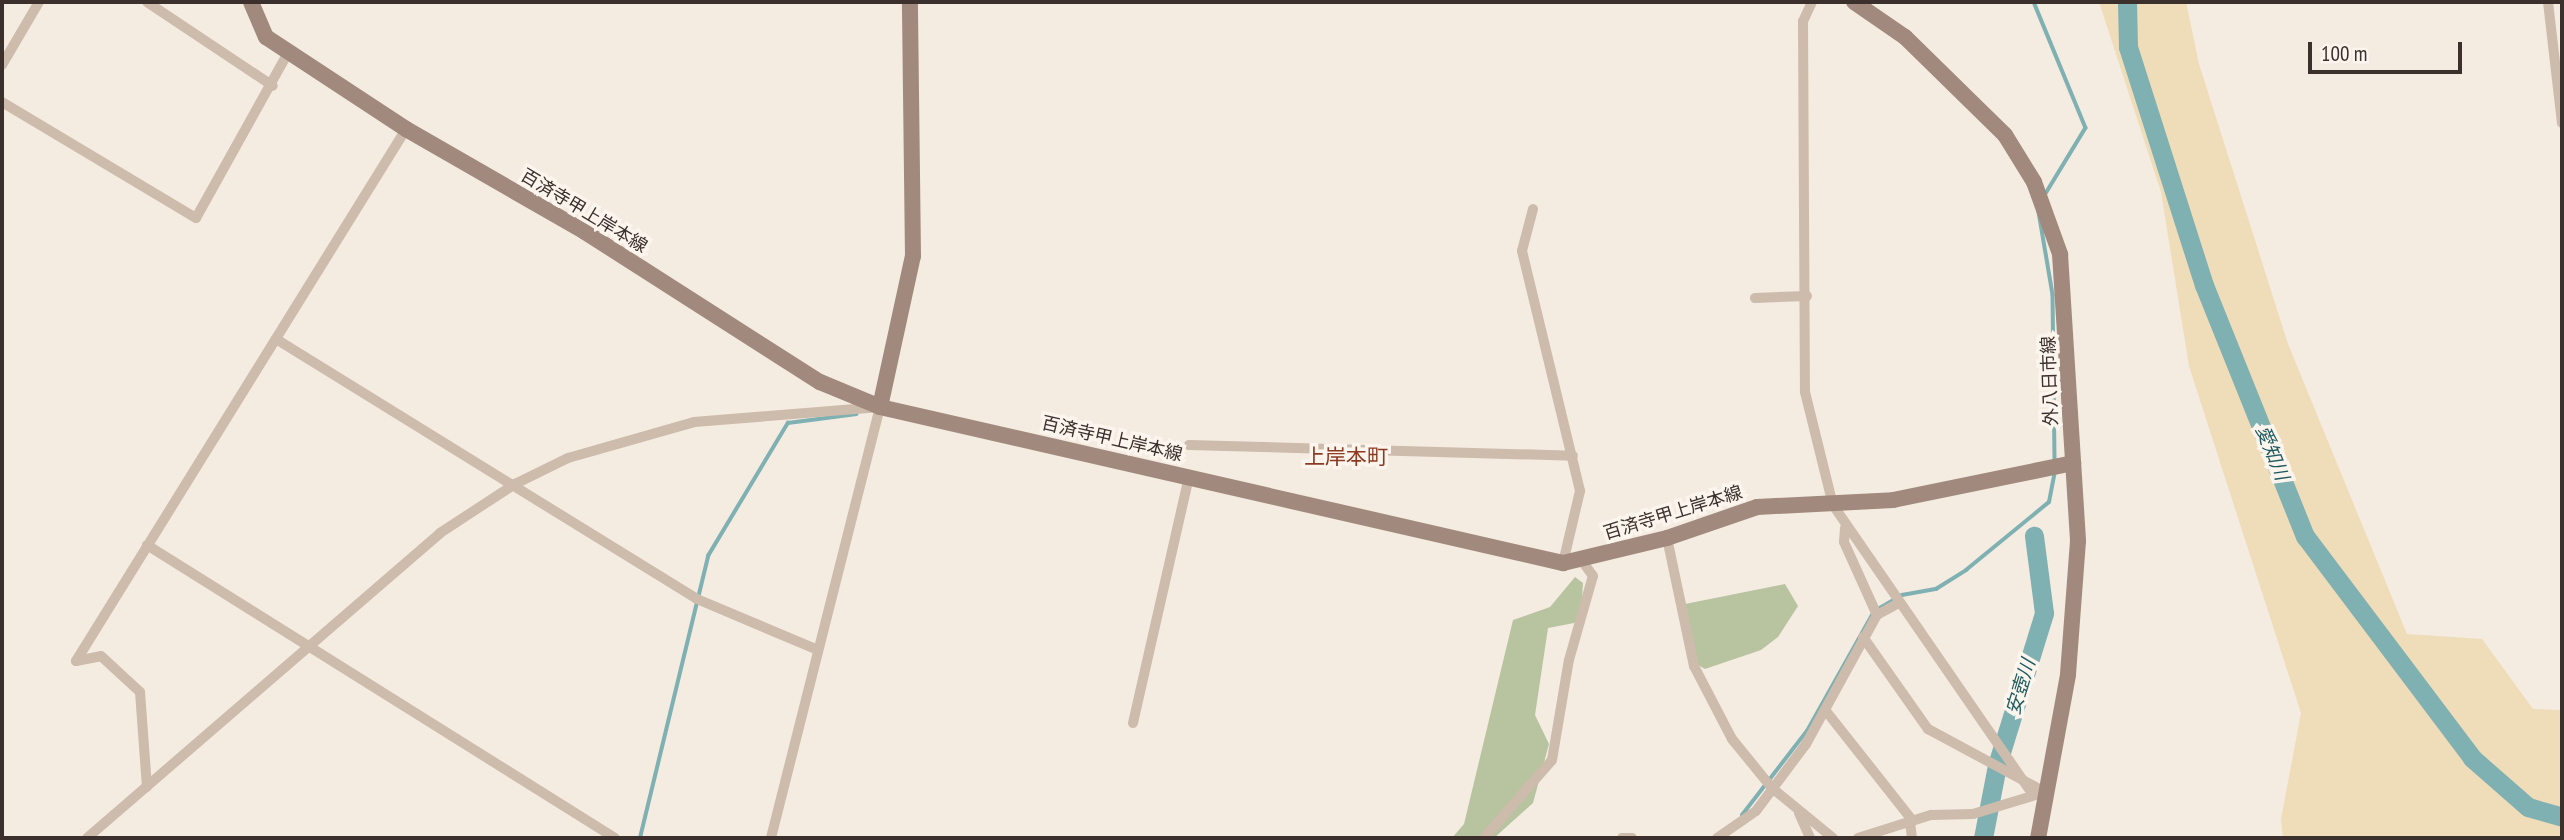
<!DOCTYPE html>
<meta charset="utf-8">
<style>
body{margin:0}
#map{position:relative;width:2564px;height:840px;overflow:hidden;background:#f4ebe1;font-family:"PT Sans Narrow","Noto Sans JP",sans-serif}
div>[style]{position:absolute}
.green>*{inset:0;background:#b8c4a0}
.sand>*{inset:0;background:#efdcb8}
.stream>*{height:3.5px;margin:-1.75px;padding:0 1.75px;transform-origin:1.75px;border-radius:1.75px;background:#7fb0b2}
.river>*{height:19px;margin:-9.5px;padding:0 9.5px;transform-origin:9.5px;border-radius:9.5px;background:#7fb0b2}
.street>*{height:10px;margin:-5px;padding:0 5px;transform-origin:5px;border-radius:5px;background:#cdbbac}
.secondary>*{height:16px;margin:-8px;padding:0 8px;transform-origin:8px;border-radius:8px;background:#a18a7d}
span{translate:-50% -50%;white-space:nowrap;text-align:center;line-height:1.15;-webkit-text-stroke:7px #fbf5ee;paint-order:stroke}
.street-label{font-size:18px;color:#3b302b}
.water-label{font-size:19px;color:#1f5a5e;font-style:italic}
.quarter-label{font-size:21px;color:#8c3b22}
.frame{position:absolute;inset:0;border:4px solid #3b302b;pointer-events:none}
.scale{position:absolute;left:2308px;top:42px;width:154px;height:32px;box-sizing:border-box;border:4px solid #3b302b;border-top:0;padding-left:9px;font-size:21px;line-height:24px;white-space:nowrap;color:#3b302b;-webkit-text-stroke:5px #fbf5ee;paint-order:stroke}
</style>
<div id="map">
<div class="green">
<i style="clip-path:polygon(1575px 577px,1583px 583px,1581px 615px,1574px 623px,1548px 628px,1535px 715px,1549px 744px,1533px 803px,1494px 838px,1452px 838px,1464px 824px,1513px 620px,1550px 607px)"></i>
<i style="clip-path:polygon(1785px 584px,1798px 606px,1778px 637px,1761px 650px,1705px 669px,1698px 665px,1685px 604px)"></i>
</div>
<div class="sand">
<i style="clip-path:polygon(2099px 2px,2186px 2px,2199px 64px,2288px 344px,2407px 634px,2482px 639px,2533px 709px,2562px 710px,2562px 838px,2283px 838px,2281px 819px,2301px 713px,2189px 366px,2161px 192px)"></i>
</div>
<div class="stream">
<i style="left:2034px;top:2px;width:136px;rotate:67.6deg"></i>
<i style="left:2086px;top:128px;width:81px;rotate:121.3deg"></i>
<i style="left:2038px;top:206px;width:90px;rotate:80.4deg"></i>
<i style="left:2053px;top:295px;width:166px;rotate:89.3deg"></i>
<i style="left:1878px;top:609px;width:28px;rotate:-30deg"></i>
<i style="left:1902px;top:595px;width:35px;rotate:-10deg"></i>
<i style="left:1936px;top:589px;width:36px;rotate:-32deg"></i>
<i style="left:1966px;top:570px;width:107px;rotate:-39.3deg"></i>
<i style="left:2049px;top:502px;width:31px;rotate:-79deg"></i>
<i style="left:1742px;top:815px;width:106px;rotate:-52.3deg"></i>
<i style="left:1807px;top:731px;width:133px;rotate:-60.7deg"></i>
<i style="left:640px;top:838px;width:290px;rotate:-76.4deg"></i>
<i style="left:708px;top:556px;width:155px;rotate:-59deg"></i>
<i style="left:788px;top:423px;width:69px;rotate:-7.5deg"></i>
</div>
<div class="river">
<i style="left:2127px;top:2px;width:45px;rotate:88.7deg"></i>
<i style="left:2128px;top:47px;width:250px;rotate:72.3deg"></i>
<i style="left:2204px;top:285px;width:271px;rotate:68.1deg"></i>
<i style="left:2305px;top:536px;width:278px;rotate:53deg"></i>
<i style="left:2472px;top:758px;width:74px;rotate:41.2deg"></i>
<i style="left:2528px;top:807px;width:35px;rotate:16deg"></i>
<i style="left:1983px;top:838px;width:74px;rotate:-79.1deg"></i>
<i style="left:1997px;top:765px;width:159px;rotate:-72.8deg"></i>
<i style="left:2044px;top:613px;width:78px;rotate:-97.4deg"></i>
</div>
<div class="street">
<i style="left:147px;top:2px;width:151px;rotate:33.7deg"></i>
<i style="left:1812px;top:2px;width:21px;rotate:115deg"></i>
<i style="left:1803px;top:21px;width:371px;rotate:89.7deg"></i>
<i style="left:1805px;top:392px;width:116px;rotate:76.1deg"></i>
<i style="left:1833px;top:505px;width:345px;rotate:55.4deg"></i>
<i style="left:2548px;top:2px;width:122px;rotate:83.4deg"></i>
<i style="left:2px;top:65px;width:73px;rotate:-59.6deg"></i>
<i style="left:2px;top:102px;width:226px;rotate:30.9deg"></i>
<i style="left:196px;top:218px;width:189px;rotate:-60.9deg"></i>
<i style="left:1533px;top:209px;width:43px;rotate:104.7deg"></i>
<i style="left:1522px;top:251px;width:247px;rotate:76.4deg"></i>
<i style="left:1580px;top:491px;width:74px;rotate:103.3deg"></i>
<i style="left:1755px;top:298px;width:52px;rotate:-2.2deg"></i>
<i style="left:276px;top:339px;width:495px;rotate:31.7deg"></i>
<i style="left:697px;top:599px;width:131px;rotate:22.9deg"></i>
<i style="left:1189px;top:445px;width:384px;rotate:1.6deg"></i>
<i style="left:1845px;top:528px;width:14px;rotate:94deg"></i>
<i style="left:1844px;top:542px;width:80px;rotate:65.7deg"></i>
<i style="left:1667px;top:538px;width:131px;rotate:78.1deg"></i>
<i style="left:1694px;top:666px;width:82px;rotate:62.5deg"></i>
<i style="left:1732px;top:739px;width:63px;rotate:50.8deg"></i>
<i style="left:1772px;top:788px;width:79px;rotate:39.3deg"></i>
<i style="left:147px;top:545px;width:552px;rotate:32.05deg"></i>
<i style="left:1863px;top:637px;width:113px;rotate:54.8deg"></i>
<i style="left:1928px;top:729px;width:133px;rotate:28.3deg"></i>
<i style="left:76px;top:661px;width:626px;rotate:-58.19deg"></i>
<i style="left:76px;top:661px;width:25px;rotate:-11deg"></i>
<i style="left:101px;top:656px;width:53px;rotate:42.7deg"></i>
<i style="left:140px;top:692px;width:95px;rotate:85.8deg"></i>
<i style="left:1826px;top:711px;width:140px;rotate:51.7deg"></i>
<i style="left:1133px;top:723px;width:253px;rotate:-77.2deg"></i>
<i style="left:1799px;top:813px;width:27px;rotate:66deg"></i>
<i style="left:1910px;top:822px;width:16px;rotate:83deg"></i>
<i style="left:87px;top:838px;width:467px;rotate:-40.8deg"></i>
<i style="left:440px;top:533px;width:90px;rotate:-33.2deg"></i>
<i style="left:515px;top:484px;width:59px;rotate:-26.1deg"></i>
<i style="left:568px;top:458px;width:131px;rotate:-15.9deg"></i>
<i style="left:694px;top:422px;width:187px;rotate:-4.6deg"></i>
<i style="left:880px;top:407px;width:445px;rotate:104.2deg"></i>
<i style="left:1484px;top:838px;width:103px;rotate:-48.9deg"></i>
<i style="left:1552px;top:760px;width:101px;rotate:-80.4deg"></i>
<i style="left:1569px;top:660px;width:87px;rotate:-74.1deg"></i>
<i style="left:1593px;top:576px;width:19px;rotate:-126deg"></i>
<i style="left:1622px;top:838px;width:10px"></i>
<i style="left:1717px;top:838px;width:47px;rotate:-34.7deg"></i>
<i style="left:1756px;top:811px;width:84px;rotate:-53.3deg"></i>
<i style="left:1806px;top:744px;width:147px;rotate:-61.2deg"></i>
<i style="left:1877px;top:615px;width:25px;rotate:-29deg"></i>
<i style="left:1858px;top:838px;width:77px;rotate:-17.5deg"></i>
<i style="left:1931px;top:815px;width:42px;rotate:-1.4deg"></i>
<i style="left:1973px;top:814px;width:72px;rotate:-16.9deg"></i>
</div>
<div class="secondary">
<i style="left:251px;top:2px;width:38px;rotate:67deg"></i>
<i style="left:266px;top:37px;width:168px;rotate:33.3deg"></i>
<i style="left:406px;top:129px;width:207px;rotate:29.9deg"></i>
<i style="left:585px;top:232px;width:279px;rotate:32.6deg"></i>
<i style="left:820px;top:382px;width:65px;rotate:22.6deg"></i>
<i style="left:880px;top:407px;width:701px;rotate:12.87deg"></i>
<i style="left:1563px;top:563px;width:107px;rotate:-13.5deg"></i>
<i style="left:1667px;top:538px;width:95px;rotate:-19deg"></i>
<i style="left:1757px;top:507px;width:136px;rotate:-2.9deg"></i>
<i style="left:1893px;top:500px;width:184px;rotate:-11.6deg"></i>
<i style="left:1854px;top:2px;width:62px;rotate:34.5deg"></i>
<i style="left:1905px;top:37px;width:140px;rotate:44.4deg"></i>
<i style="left:2005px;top:135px;width:55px;rotate:58.3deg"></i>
<i style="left:2034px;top:182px;width:77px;rotate:70.1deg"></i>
<i style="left:2060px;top:254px;width:288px;rotate:86.4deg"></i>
<i style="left:2078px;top:541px;width:134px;rotate:94.3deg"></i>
<i style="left:2068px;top:675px;width:166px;rotate:100.4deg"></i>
<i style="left:880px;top:407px;width:155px;rotate:-77.7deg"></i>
<i style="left:913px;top:256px;width:254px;rotate:-90.7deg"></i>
</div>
<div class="street-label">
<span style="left:584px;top:211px;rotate:31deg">百済寺甲上岸本線</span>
<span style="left:2050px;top:381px;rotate:-92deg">外八日市線</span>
<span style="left:1112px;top:439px;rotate:13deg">百済寺甲上岸本線</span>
<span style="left:1673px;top:513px;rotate:-17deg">百済寺甲上岸本線</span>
</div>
<div class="water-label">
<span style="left:2272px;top:453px;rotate:68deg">愛知川</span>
<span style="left:2021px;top:687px;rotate:-73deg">安壺川</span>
</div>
<div class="quarter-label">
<span style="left:1346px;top:457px">上岸本町</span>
</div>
<div class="frame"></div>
<div class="scale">100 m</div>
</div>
